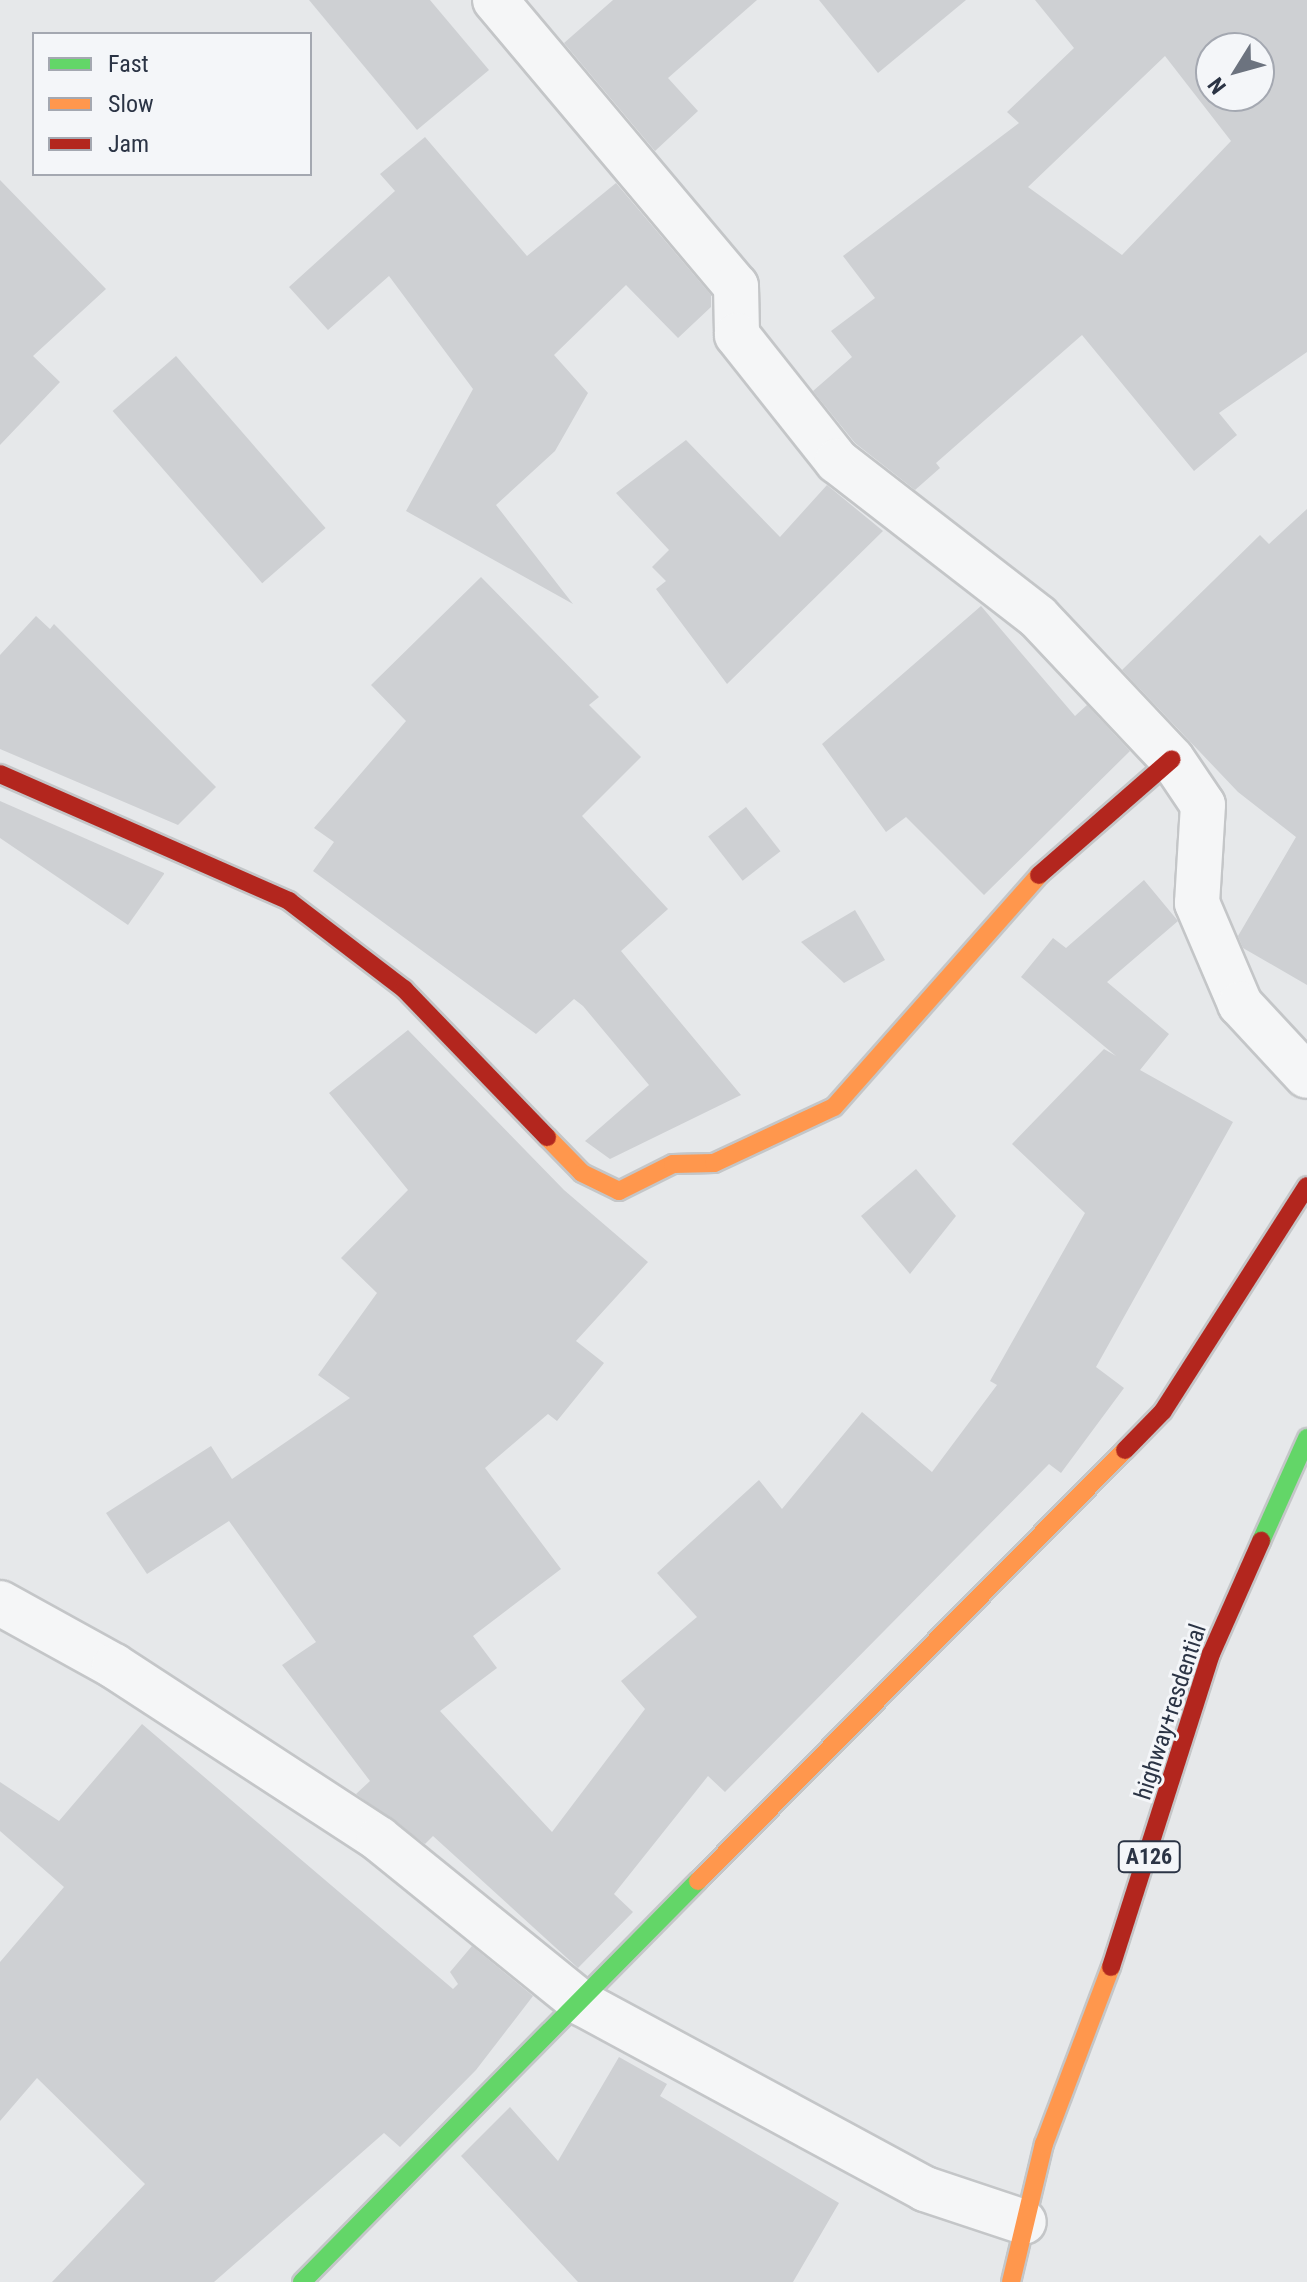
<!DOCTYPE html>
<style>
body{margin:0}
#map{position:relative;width:1307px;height:2282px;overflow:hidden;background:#e6e8ea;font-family:"Roboto Condensed",sans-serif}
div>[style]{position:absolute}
.building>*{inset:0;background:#ced0d3;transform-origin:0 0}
.roads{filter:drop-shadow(2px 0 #c4c6c8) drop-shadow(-2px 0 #c4c6c8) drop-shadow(0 2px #c4c6c8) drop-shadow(0 -2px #c4c6c8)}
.street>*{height:44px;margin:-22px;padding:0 22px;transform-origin:22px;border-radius:22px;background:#f5f6f7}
.fast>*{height:18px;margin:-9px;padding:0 9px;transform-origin:9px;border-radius:9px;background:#63d668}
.slow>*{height:18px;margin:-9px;padding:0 9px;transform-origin:9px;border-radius:9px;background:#ff974d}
.jam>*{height:18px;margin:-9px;padding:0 9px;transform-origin:9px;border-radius:9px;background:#b3261e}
span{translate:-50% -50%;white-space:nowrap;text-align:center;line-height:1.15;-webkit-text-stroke:6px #f4f6f9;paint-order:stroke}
.shield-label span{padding:2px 6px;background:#f4f6f9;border:2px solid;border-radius:6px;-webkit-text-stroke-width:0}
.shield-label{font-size:22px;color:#2b3445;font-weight:700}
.street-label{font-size:24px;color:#2b3445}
.legend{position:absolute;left:32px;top:32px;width:280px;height:144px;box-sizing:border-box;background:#f4f6f9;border:2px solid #a4a8b1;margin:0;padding:10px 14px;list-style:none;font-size:24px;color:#2b3445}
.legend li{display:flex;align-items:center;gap:16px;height:40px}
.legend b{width:40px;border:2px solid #a4a8b1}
.north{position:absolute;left:1195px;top:32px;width:80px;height:80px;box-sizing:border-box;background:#f4f6f9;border:2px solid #a4a8b1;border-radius:50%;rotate:233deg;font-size:22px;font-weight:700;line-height:32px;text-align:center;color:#2b3445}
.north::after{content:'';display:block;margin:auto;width:28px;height:36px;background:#6c737f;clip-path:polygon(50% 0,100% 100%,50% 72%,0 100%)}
</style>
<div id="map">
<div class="building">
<i style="clip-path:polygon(309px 0,430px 0,489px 70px,417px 130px)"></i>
<i style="clip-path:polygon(613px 0,757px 0,668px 78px,698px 111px,655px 151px,564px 43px)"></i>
<i style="clip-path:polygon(819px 0,966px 0,878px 73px)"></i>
<i style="clip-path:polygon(evenodd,1035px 0,1307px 0,1307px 352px,1219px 413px,1237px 435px,1194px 471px,1082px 335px,936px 463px,940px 468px,915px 490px,855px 443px,813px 391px,852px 357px,831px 331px,875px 298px,843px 256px,1019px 123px,1007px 112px,1074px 48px,1035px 0,1211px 48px,1259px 48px,1259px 96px,1211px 96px,1211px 48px,1035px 0,1165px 56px,1231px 141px,1122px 255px,1028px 187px,1165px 56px)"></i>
<i style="clip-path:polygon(425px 137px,527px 256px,616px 183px,711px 295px,711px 307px,678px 338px,626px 285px,554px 355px,588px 393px,555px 451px,496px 505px,573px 604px,406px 511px,473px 389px,389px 276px,328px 330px,289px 287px,395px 191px,380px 174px)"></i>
<i style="clip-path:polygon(0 180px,106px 289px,33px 356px,60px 382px,0 445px)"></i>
<i style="left:176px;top:356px;width:228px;height:84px;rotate:49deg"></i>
<i style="clip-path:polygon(686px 440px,780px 537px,827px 485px,883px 531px,727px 684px,656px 589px,666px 581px,652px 567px,669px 550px,616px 493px)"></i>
<i style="clip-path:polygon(1307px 509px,1307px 985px,1243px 948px,1238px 936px,1296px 837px,1238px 792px,1122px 670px,1260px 535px,1269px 544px)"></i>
<i style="clip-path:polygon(481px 577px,599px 697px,589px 705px,641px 757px,582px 816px,668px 909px,621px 951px,741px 1095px,610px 1159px,585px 1141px,649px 1085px,583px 1006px,574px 999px,536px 1034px,313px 871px,334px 842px,314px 828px,406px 721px,371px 685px)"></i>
<i style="clip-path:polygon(981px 606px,1075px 716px,1087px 705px,1130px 751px,984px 895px,906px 817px,886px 832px,822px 744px)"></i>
<i style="clip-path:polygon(36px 616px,50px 629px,54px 624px,216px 787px,178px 825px,0 749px,0 655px)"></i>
<i style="clip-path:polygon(0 801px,164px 873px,164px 874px,128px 925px,0 838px)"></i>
<i style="left:746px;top:807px;width:56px;height:48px;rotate:52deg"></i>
<i style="clip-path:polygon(1144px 880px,1178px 921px,1107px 982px,1169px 1034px,1140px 1070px,1233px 1122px,1096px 1367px,1124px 1388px,1061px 1473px,1049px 1464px,725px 1792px,708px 1776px,614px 1894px,633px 1912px,578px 1968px,433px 1836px,425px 1844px,356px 1794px,370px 1781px,282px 1665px,316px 1642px,229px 1521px,147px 1574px,106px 1513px,211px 1446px,232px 1479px,350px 1398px,318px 1375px,377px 1293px,341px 1258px,408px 1190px,329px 1093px,408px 1030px,564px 1190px,648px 1262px,576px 1341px,604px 1363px,557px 1421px,548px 1414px,485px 1468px,561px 1569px,473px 1636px,497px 1668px,440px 1711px,552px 1832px,645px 1709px,621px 1681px,697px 1617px,657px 1573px,759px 1480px,782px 1509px,862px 1412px,932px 1472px,997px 1385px,990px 1381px,1085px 1213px,1012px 1144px,1104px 1049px,1116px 1056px,1021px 977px,1053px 938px,1066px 948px)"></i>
<i style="clip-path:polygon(855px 910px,885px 960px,844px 983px,801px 942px)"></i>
<i style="clip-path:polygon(916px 1169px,956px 1216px,910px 1274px,861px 1216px)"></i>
<i style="clip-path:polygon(142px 1724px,453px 1989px,458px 1984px,450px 1972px,472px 1946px,533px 1996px,476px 2070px,400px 2147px,384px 2133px,214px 2282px,52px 2282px,145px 2184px,37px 2078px,0 2121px,0 1962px,64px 1887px,0 1831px,0 1782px,59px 1821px)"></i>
<i style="clip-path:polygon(619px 2057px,667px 2084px,660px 2096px,839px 2203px,793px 2282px,578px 2282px,461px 2156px,510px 2107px,558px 2161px)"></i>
</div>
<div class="roads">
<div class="street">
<i style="left:495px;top:0;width:374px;rotate:49.9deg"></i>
<i style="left:736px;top:286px;width:49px;rotate:88.8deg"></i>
<i style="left:737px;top:335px;width:161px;rotate:51.6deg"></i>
<i style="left:837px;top:461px;width:254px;rotate:37.8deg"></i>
<i style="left:1038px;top:617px;width:195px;rotate:46.7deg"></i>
<i style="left:1172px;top:759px;width:55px;rotate:56deg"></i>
<i style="left:1203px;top:805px;width:98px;rotate:93.5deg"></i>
<i style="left:1197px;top:903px;width:110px;rotate:66.9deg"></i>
<i style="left:1240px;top:1004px;width:98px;rotate:47.1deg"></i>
<i style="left:0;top:1603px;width:130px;rotate:28.9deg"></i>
<i style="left:114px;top:1666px;width:316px;rotate:33.1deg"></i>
<i style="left:379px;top:1839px;width:262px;rotate:39deg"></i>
<i style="left:583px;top:2004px;width:389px;rotate:28.4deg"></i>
<i style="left:925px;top:2189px;width:104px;rotate:18.4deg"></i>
</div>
<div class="fast">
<i style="left:1261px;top:1541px;width:113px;rotate:-65.9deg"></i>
<i style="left:302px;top:2282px;width:564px;rotate:-45.36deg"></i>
</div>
<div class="slow">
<i style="left:547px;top:1137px;width:50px;rotate:45.8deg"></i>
<i style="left:582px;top:1173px;width:41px;rotate:25.9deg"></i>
<i style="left:619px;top:1191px;width:60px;rotate:-26.6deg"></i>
<i style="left:673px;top:1164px;width:41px;rotate:-1.4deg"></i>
<i style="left:714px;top:1163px;width:132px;rotate:-25deg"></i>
<i style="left:834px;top:1107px;width:310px;rotate:-48.5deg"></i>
<i style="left:698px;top:1881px;width:607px;rotate:-45.27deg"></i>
<i style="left:1011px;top:2282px;width:142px;rotate:-76.6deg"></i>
<i style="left:1044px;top:2144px;width:189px;rotate:-69.3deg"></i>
</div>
<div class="jam">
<i style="left:0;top:774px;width:316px;rotate:23.7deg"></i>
<i style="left:289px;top:901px;width:145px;rotate:37.4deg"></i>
<i style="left:404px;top:989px;width:206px;rotate:46deg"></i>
<i style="left:1039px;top:875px;width:176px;rotate:-41.1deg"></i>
<i style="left:1125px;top:1450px;width:54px;rotate:-45.7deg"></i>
<i style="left:1163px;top:1411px;width:267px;rotate:-57.4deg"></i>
<i style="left:1111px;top:1967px;width:329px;rotate:-72.3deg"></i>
<i style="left:1211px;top:1654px;width:124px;rotate:-66.1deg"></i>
</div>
</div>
<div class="shield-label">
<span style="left:1149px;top:1857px">A126</span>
</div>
<div class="street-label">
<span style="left:1171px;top:1712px;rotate:-72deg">highway+resdential</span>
</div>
<ul class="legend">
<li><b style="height:10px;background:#63d668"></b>Fast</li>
<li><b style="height:10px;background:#ff974d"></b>Slow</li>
<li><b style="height:10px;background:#b3261e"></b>Jam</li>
</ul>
<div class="north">N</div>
</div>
